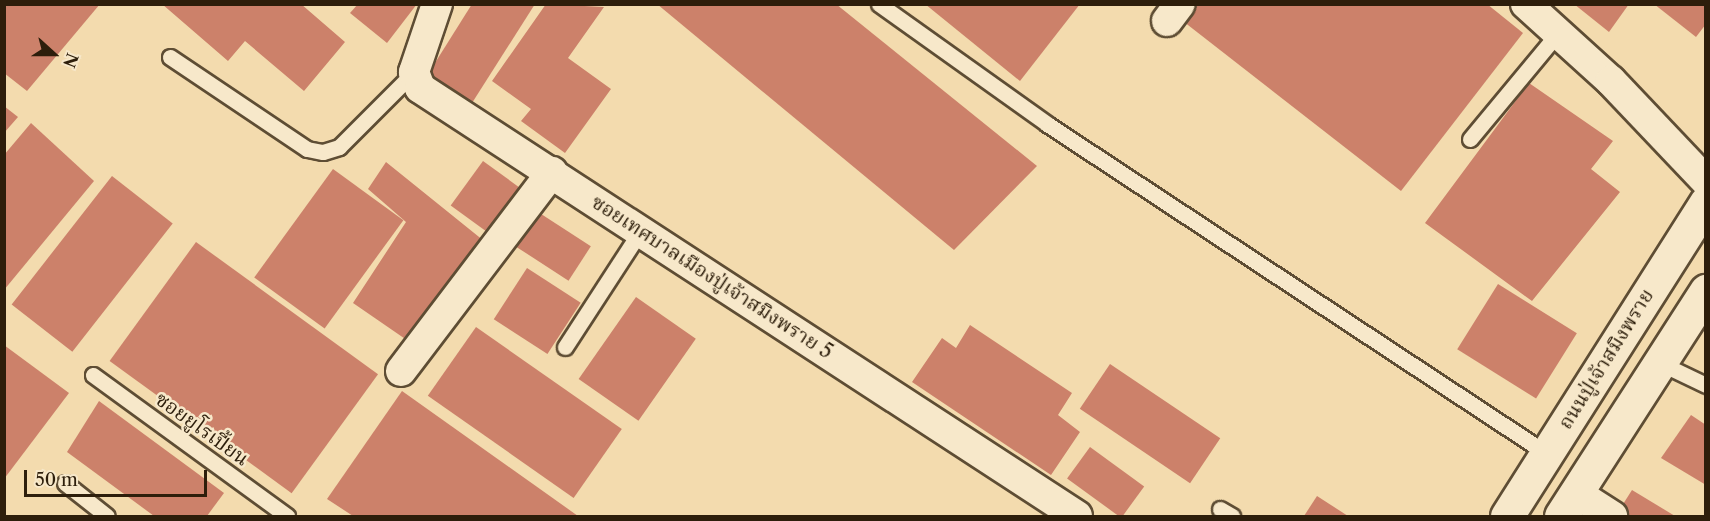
<!DOCTYPE html>
<meta charset="utf-8">
<style>
body{margin:0}
#map{position:relative;width:1710px;height:521px;overflow:hidden;background:#f3dbae;font-family:"Libre Caslon Text","Noto Serif Thai",serif}
div>[style]{position:absolute}
.building>*{inset:0;background:#cc816a;transform-origin:0 0}
.roads{filter:drop-shadow(2px 0 #5e4d34) drop-shadow(-2px 0 #5e4d34) drop-shadow(0 2px #5e4d34) drop-shadow(0 -2px #5e4d34)}
.service>*{height:15px;margin:-7.5px;padding:0 7.5px;transform-origin:7.5px;border-radius:7.5px;background:#f7e8ca}
.minor>*{height:30px;margin:-15px;padding:0 15px;transform-origin:15px;border-radius:15px;background:#f7e8ca}
.secondary>*{height:33px;margin:-16.5px;padding:0 16.5px;transform-origin:16.5px;border-radius:16.5px;background:#f7e8ca}
span{translate:-50% -50%;white-space:nowrap;text-align:center;line-height:1.15;-webkit-text-stroke:5px #f7e8ca;paint-order:stroke}
.street-label{font-size:20px;color:#2d1e0b}
.frame{position:absolute;inset:0;border:6px solid #2d1e0b;pointer-events:none}
.north{position:absolute;left:24px;top:24px;width:60px;height:60px;-webkit-text-stroke:4px #f7e8ca;paint-order:stroke;rotate:111deg;font-size:16px;font-weight:700;line-height:24px;text-align:center;color:#2d1e0b}
.north::after{content:'';display:block;margin:auto;width:21px;height:27px;background:#2d1e0b;clip-path:polygon(50% 0,100% 100%,50% 72%,0 100%)}
.scale{position:absolute;left:24px;top:470px;width:183px;height:27px;box-sizing:border-box;border:3px solid #2d1e0b;border-top:0;padding-left:8px;font-size:18px;line-height:21px;white-space:nowrap;color:#2d1e0b;-webkit-text-stroke:4px #f7e8ca;paint-order:stroke}
</style>
<div id="map">
<div class="building">
<i style="clip-path:polygon(4px 4px,100px 4px,27px 91px,4px 73px)"></i>
<i style="clip-path:polygon(162px 4px,301px 4px,345px 42px,304px 91px,245px 41px,228px 61px)"></i>
<i style="clip-path:polygon(358px 4px,417px 4px,387px 43px,350px 13px)"></i>
<i style="clip-path:polygon(472px 4px,535px 4px,472px 103px,428px 74px)"></i>
<i style="clip-path:polygon(546px 4px,604px 7px,568px 58px,611px 89px,565px 153px,521px 121px,531px 109px,492px 81px)"></i>
<i style="clip-path:polygon(657px 4px,836px 4px,1037px 166px,954px 250px)"></i>
<i style="clip-path:polygon(925px 4px,1080px 4px,1020px 81px)"></i>
<i style="clip-path:polygon(1161px 4px,1487px 4px,1523px 33px,1401px 191px)"></i>
<i style="clip-path:polygon(1574px 4px,1629px 4px,1609px 32px)"></i>
<i style="clip-path:polygon(1654px 4px,1706px 4px,1706px 24px,1696px 37px)"></i>
<i style="clip-path:polygon(1529px 83px,1613px 141px,1591px 169px,1620px 192px,1532px 301px,1425px 223px)"></i>
<i style="clip-path:polygon(4px 106px,18px 117px,4px 133px)"></i>
<i style="clip-path:polygon(31px 123px,94px 181px,4px 290px,4px 155px)"></i>
<i style="left:483px;top:161px;width:57px;height:55px;rotate:36deg"></i>
<i style="clip-path:polygon(386px 162px,489px 245px,414px 345px,353px 303px,406px 222px,368px 189px)"></i>
<i style="left:333px;top:169px;width:87px;height:134px;rotate:36deg"></i>
<i style="left:112px;top:176px;width:77px;height:163px;rotate:38deg"></i>
<i style="left:538px;top:212px;width:63px;height:41px;rotate:33deg"></i>
<i style="left:196px;top:242px;width:225px;height:147px;rotate:36deg"></i>
<i style="left:527px;top:268px;width:64px;height:61px;rotate:33deg"></i>
<i style="left:1498px;top:284px;width:93px;height:77px;rotate:32deg"></i>
<i style="left:636px;top:297px;width:73px;height:100px;rotate:35deg"></i>
<i style="clip-path:polygon(970px 325px,1072px 393px,1058px 415px,1080px 432px,1051px 475px,912px 382px,942px 338px,956px 348px)"></i>
<i style="left:476px;top:327px;width:178px;height:84px;rotate:35deg"></i>
<i style="clip-path:polygon(4px 345px,69px 393px,4px 479px)"></i>
<i style="left:1110px;top:364px;width:133px;height:54px;rotate:34deg"></i>
<i style="clip-path:polygon(402px 391px,578px 516px,353px 516px,327px 499px)"></i>
<i style="clip-path:polygon(99px 401px,224px 493px,207px 516px,154px 516px,67px 452px)"></i>
<i style="clip-path:polygon(1691px 415px,1706px 425px,1706px 485px,1661px 458px)"></i>
<i style="left:1090px;top:447px;width:67px;height:39px;rotate:36deg"></i>
<i style="clip-path:polygon(1632px 490px,1675px 516px,1625px 516px,1618px 512px)"></i>
<i style="clip-path:polygon(1317px 496px,1348px 516px,1304px 516px)"></i>
</div>
<div class="roads">
<div class="service">
<i style="left:879px;top:4px;width:206px;rotate:35.5deg"></i>
<i style="left:1047px;top:124px;width:598px;rotate:33.4deg"></i>
<i style="left:170px;top:57px;width:165px;rotate:33.9deg"></i>
<i style="left:307px;top:149px;width:16px;rotate:11deg"></i>
<i style="left:323px;top:152px;width:17px;rotate:-17deg"></i>
<i style="left:339px;top:147px;width:106px;rotate:-45deg"></i>
<i style="left:1470px;top:139px;width:138px;rotate:-50.3deg"></i>
<i style="left:565px;top:347px;width:140px;rotate:-57deg"></i>
<i style="left:1660px;top:363px;width:51px;rotate:25.6deg"></i>
<i style="left:93px;top:375px;width:240px;rotate:36deg"></i>
<i style="left:65px;top:483px;width:53px;rotate:38.2deg"></i>
<i style="left:1220px;top:509px;width:14px;rotate:30deg"></i>
</div>
<div class="minor">
<i style="left:437px;top:4px;width:72px;rotate:108.7deg"></i>
<i style="left:414px;top:72px;width:17px;rotate:69deg"></i>
<i style="left:420px;top:88px;width:784px;rotate:33.08deg"></i>
<i style="left:1526px;top:4px;width:115px;rotate:42.2deg"></i>
<i style="left:1611px;top:81px;width:138px;rotate:46.5deg"></i>
<i style="left:1167px;top:21px;width:21px;rotate:-53deg"></i>
<i style="left:401px;top:371px;width:250px;rotate:-52.8deg"></i>
<i style="left:1576px;top:493px;width:43px;rotate:32.6deg"></i>
</div>
<div class="secondary">
<i style="left:1507px;top:516px;width:372px;rotate:-57.6deg"></i>
<i style="left:1561px;top:516px;width:268px;rotate:-57.2deg"></i>
</div>
</div>
<div class="street-label">
<span style="left:712px;top:277px;rotate:33deg">ซอยเทศบาลเมืองปู่เจ้าสมิงพราย 5</span>
<span style="left:1606px;top:359px;rotate:-58deg">ถนนปู่เจ้าสมิงพราย</span>
<span style="left:202px;top:429px;rotate:36deg">ซอยยูโรเปี้ยน</span>
</div>
<div class="frame"></div>
<div class="north">N</div>
<div class="scale">50 m</div>
</div>
